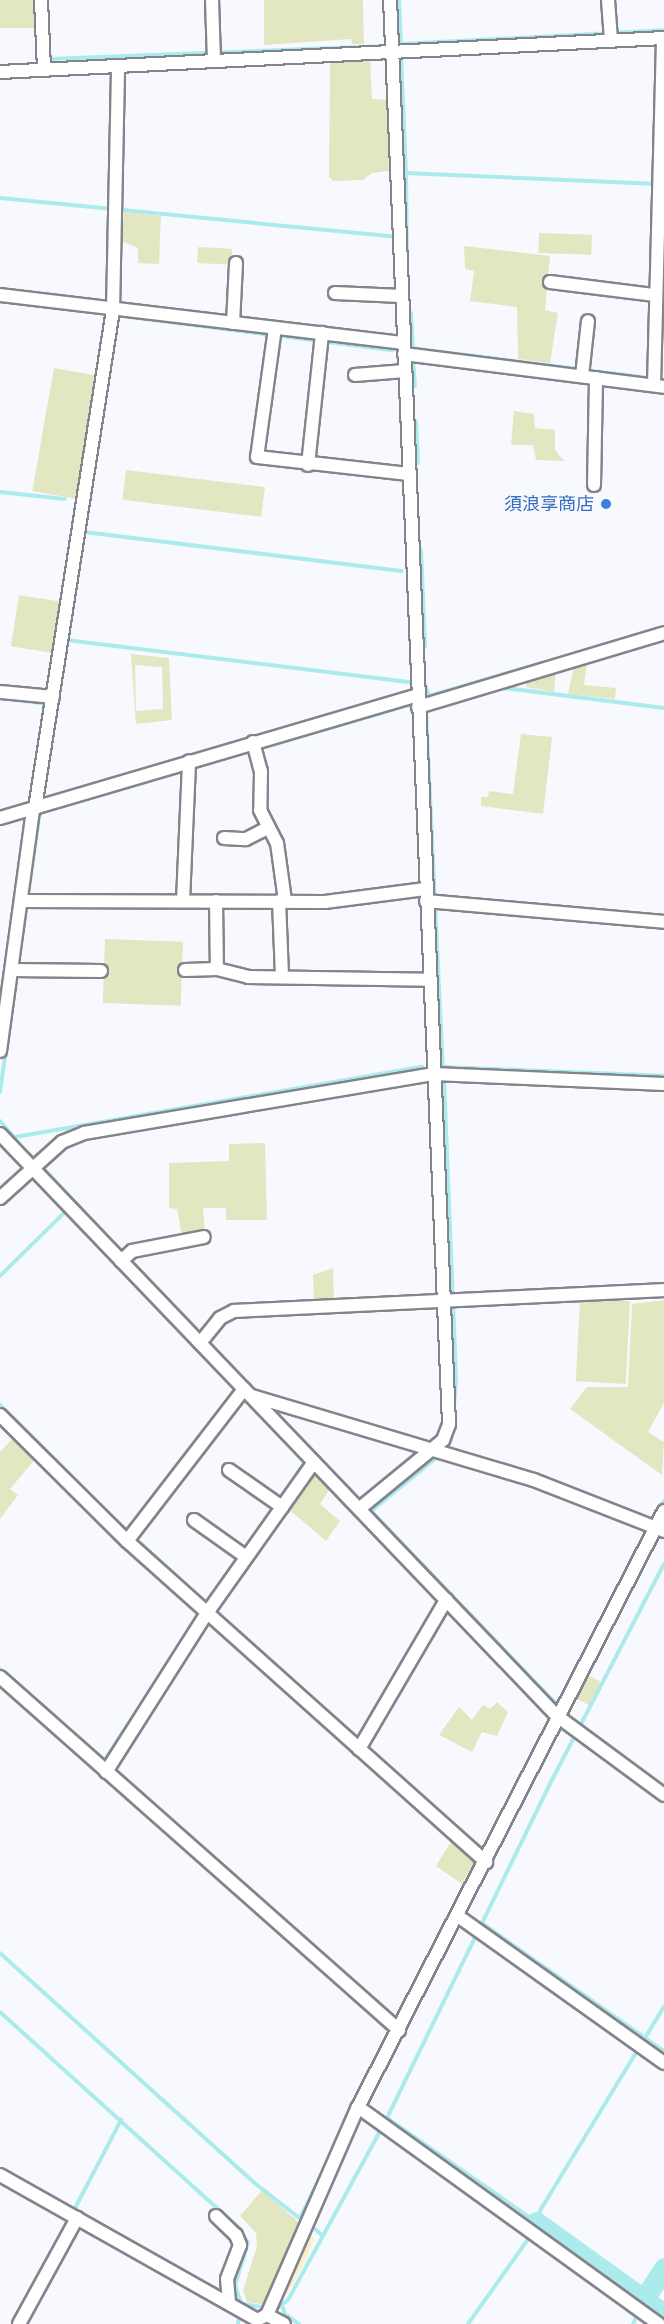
<!DOCTYPE html>
<meta charset="utf-8">
<style>
body{margin:0}
#map{position:relative;width:664px;height:2324px;overflow:hidden;background:#f8f9fe;font-family:"PT Sans Narrow","Noto Sans JP",sans-serif}
div>[style]{position:absolute}
.green>*{inset:0;background:#e3e7c1;transform-origin:0 0}
.sand>*{inset:0;background:#faf0ca}
.stream>*{height:4px;margin:-2px;padding:0 2px;transform-origin:2px;border-radius:2px;background:#abebeb}
.river>*{height:21px;margin:-10.5px;padding:0 10.5px;transform-origin:10.5px;border-radius:10.5px;background:#abebeb}
.roads{filter:drop-shadow(2px 0 #83848c) drop-shadow(-2px 0 #83848c) drop-shadow(0 2px #83848c) drop-shadow(0 -2px #83848c)}
.minor>*{height:12px;margin:-6px;padding:0 6px;transform-origin:6px;border-radius:6px;background:#fff}
.dots>*{width:16px;height:16px;translate:-50% -50%;box-sizing:border-box;border:3px solid #f8f9fe;border-radius:50%}
span{translate:-50% -50%;white-space:nowrap;text-align:center;line-height:1.15;-webkit-text-stroke:4.5px #f8f9fe;paint-order:stroke}
.shop-label{font-size:18px;color:#366cbe}
.right{translate:-100% -50%;text-align:right}
</style>
<div id="map">
<div class="green">
<i style="left:0;top:0;width:37px;height:28px"></i>
<i style="clip-path:polygon(264px 0,363px 0,364px 44px,352px 44px,351px 39px,264px 45px)"></i>
<i style="clip-path:polygon(370px 58px,372px 99px,387px 100px,389px 171px,372px 173px,363px 180px,333px 181px,329px 177px,330px 60px)"></i>
<i style="clip-path:polygon(124px 212px,161px 216px,159px 264px,138px 263px,138px 248px,121px 241px)"></i>
<i style="left:539px;top:233px;width:53px;height:20px;rotate:2deg"></i>
<i style="clip-path:polygon(464px 246px,550px 256px,545px 310px,558px 313px,550px 363px,518px 359px,517px 307px,470px 301px,474px 271px,465px 269px)"></i>
<i style="left:198px;top:247px;width:34px;height:16px;rotate:3deg"></i>
<i style="left:54px;top:368px;width:47px;height:125px;rotate:10deg"></i>
<i style="clip-path:polygon(514px 411px,534px 414px,535px 428px,555px 430px,555px 450px,564px 461px,536px 460px,533px 445px,511px 445px)"></i>
<i style="left:126px;top:470px;width:140px;height:30px;rotate:7deg"></i>
<i style="left:19px;top:595px;width:45px;height:52px;rotate:9deg"></i>
<i style="clip-path:polygon(evenodd,131px 654px,169px 658px,172px 720px,136px 724px,131px 654px,135px 665px,162px 667px,163px 709px,136px 711px,135px 665px)"></i>
<i style="clip-path:polygon(587px 663px,584px 685px,616px 688px,615px 699px,568px 694px,574px 666px)"></i>
<i style="clip-path:polygon(556px 669px,554px 692px,526px 687px,527px 678px)"></i>
<i style="clip-path:polygon(521px 734px,552px 737px,543px 814px,481px 806px,481px 797px,488px 797px,489px 791px,513px 794px)"></i>
<i style="left:105px;top:939px;width:78px;height:64px;rotate:2deg"></i>
<i style="clip-path:polygon(265px 1143px,267px 1220px,226px 1220px,226px 1208px,203px 1208px,205px 1231px,182px 1236px,177px 1209px,169px 1208px,169px 1163px,229px 1161px,229px 1144px)"></i>
<i style="clip-path:polygon(333px 1268px,334px 1303px,314px 1304px,313px 1275px)"></i>
<i style="clip-path:polygon(664px 1300px,664px 1403px,648px 1432px,664px 1442px,662px 1475px,570px 1409px,587px 1387px,628px 1387px,632px 1304px)"></i>
<i style="left:630px;top:1301px;width:83px;height:50px;rotate:93deg"></i>
<i style="clip-path:polygon(13px 1438px,37px 1457px,10px 1489px,18px 1495px,0 1519px,0 1452px)"></i>
<i style="clip-path:polygon(318px 1473px,331px 1487px,320px 1504px,340px 1521px,326px 1541px,287px 1508px,310px 1474px)"></i>
<i style="left:586px;top:1674px;width:17px;height:26px;rotate:28deg"></i>
<i style="clip-path:polygon(497px 1702px,508px 1712px,497px 1736px,482px 1732px,472px 1752px,439px 1735px,459px 1707px,472px 1720px,483px 1705px,490px 1709px)"></i>
<i style="clip-path:polygon(452px 1840px,475px 1860px,462px 1884px,436px 1866px)"></i>
<i style="clip-path:polygon(262px 2190px,301px 2224px,266px 2305px,247px 2302px,243px 2290px,257px 2246px,256px 2233px,240px 2216px)"></i>
</div>
<div class="sand">
<i style="clip-path:polygon(308px 2228px,314px 2240px,305px 2261px,288px 2293px,275px 2305px)"></i>
</div>
<div class="stream">
<i style="left:399px;top:0;width:44px;rotate:87.4deg"></i>
<i style="left:401px;top:44px;width:263px;rotate:-3deg"></i>
<i style="left:401px;top:55px;width:118px;rotate:87.6deg"></i>
<i style="left:49px;top:59px;width:333px;rotate:-2.2deg"></i>
<i style="left:0;top:198px;width:393px;rotate:5.6deg"></i>
<i style="left:407px;top:257px;width:84px;rotate:-90.7deg"></i>
<i style="left:406px;top:173px;width:251px;rotate:2.5deg"></i>
<i style="left:411px;top:313px;width:36px;rotate:87deg"></i>
<i style="left:114px;top:315px;width:281px;rotate:7.2deg"></i>
<i style="left:410px;top:348px;width:256px;rotate:7.2deg"></i>
<i style="left:413px;top:357px;width:29px;rotate:86deg"></i>
<i style="left:416px;top:421px;width:42px;rotate:87.3deg"></i>
<i style="left:95px;top:461px;width:59px;rotate:-81.2deg"></i>
<i style="left:0;top:492px;width:65px;rotate:6.1deg"></i>
<i style="left:84px;top:532px;width:320px;rotate:7deg"></i>
<i style="left:421px;top:550px;width:96px;rotate:87.6deg"></i>
<i style="left:66px;top:640px;width:347px;rotate:7deg"></i>
<i style="left:424px;top:663px;width:11px;rotate:90deg"></i>
<i style="left:424px;top:682px;width:15px;rotate:70deg"></i>
<i style="left:429px;top:696px;width:118px;rotate:-16.3deg"></i>
<i style="left:503px;top:685px;width:4px;rotate:56deg"></i>
<i style="left:505px;top:688px;width:160px;rotate:7.2deg"></i>
<i style="left:0;top:698px;width:49px;rotate:7deg"></i>
<i style="left:426px;top:712px;width:357px;rotate:87.3deg"></i>
<i style="left:80px;top:801px;width:342px;rotate:-16.3deg"></i>
<i style="left:12px;top:821px;width:12px;rotate:-20deg"></i>
<i style="left:330px;top:907px;width:67px;rotate:-6.8deg"></i>
<i style="left:443px;top:1067px;width:221px;rotate:2.3deg"></i>
<i style="left:444px;top:1079px;width:303px;rotate:87.7deg"></i>
<i style="left:456px;top:1382px;width:59px;rotate:94.8deg"></i>
<i style="left:0;top:1092px;width:284px;rotate:-81.9deg"></i>
<i style="left:0;top:1121px;width:23px;rotate:49deg"></i>
<i style="left:15px;top:1137px;width:413px;rotate:-9.8deg"></i>
<i style="left:18px;top:1145px;width:19px;rotate:43deg"></i>
<i style="left:41px;top:1166px;width:193px;rotate:46.9deg"></i>
<i style="left:0;top:1276px;width:91px;rotate:-44.6deg"></i>
<i style="left:0;top:1405px;width:137px;rotate:45deg"></i>
<i style="left:298px;top:1437px;width:77px;rotate:45.5deg"></i>
<i style="left:436px;top:1458px;width:84px;rotate:140.8deg"></i>
<i style="left:371px;top:1511px;width:270px;rotate:46.2deg"></i>
<i style="left:660px;top:1508px;width:8px;rotate:-60deg"></i>
<i style="left:113px;top:1518px;width:100px;rotate:42.6deg"></i>
<i style="left:244px;top:1551px;width:106px;rotate:-55.4deg"></i>
<i style="left:0;top:1669px;width:103px;rotate:41.9deg"></i>
<i style="left:621px;top:1756px;width:53px;rotate:35.8deg"></i>
<i style="left:104px;top:1761px;width:98px;rotate:-56.6deg"></i>
<i style="left:166px;top:1816px;width:71px;rotate:41.6deg"></i>
<i style="left:483px;top:1924px;width:221px;rotate:35.1deg"></i>
<i style="left:0;top:1953px;width:346px;rotate:42.1deg"></i>
<i style="left:257px;top:2185px;width:57px;rotate:37.9deg"></i>
<i style="left:0;top:2012px;width:324px;rotate:42.1deg"></i>
<i style="left:240px;top:2229px;width:16px;rotate:60deg"></i>
<i style="left:248px;top:2243px;width:44px;rotate:107.2deg"></i>
<i style="left:235px;top:2285px;width:20px;rotate:72deg"></i>
<i style="left:241px;top:2304px;width:20px;rotate:99deg"></i>
<i style="left:387px;top:2118px;width:182px;rotate:34.9deg"></i>
<i style="left:74px;top:2210px;width:102px;rotate:-62.4deg"></i>
<i style="left:300px;top:2218px;width:66px;rotate:-63.8deg"></i>
<i style="left:315px;top:2229px;width:9px;rotate:41deg"></i>
<i style="left:49px;top:2257px;width:45px;rotate:-62.3deg"></i>
<i style="left:241px;top:2304px;width:21px;rotate:8deg"></i>
<i style="left:279px;top:2307px;width:11px;rotate:-38deg"></i>
<i style="left:288px;top:2300px;width:203px;rotate:-61.4deg"></i>
<i style="left:385px;top:2122px;width:381px;rotate:-64deg"></i>
<i style="left:552px;top:1780px;width:243px;rotate:-62.6deg"></i>
<i style="left:283px;top:2308px;width:6px;rotate:72deg"></i>
<i style="left:285px;top:2314px;width:17px;rotate:36deg"></i>
<i style="left:468px;top:2324px;width:109px;rotate:-54.7deg"></i>
<i style="left:531px;top:2235px;width:28px;rotate:-69deg"></i>
<i style="left:541px;top:2209px;width:237px;rotate:-58.7deg"></i>
<i style="left:633px;top:2324px;width:27px;rotate:-66deg"></i>
</div>
<div class="river">
<i style="left:536px;top:2222px;width:158px;rotate:35.7deg"></i>
<i style="left:644px;top:2299px;width:37px;rotate:-57deg"></i>
</div>
<div class="roads">
<div class="minor">
<i style="left:41px;top:0;width:69px;rotate:87.5deg"></i>
<i style="left:212px;top:0;width:61px;rotate:88.1deg"></i>
<i style="left:608px;top:0;width:40px;rotate:85.7deg"></i>
<i style="left:0;top:72px;width:665px;rotate:-2.93deg"></i>
<i style="left:550px;top:282px;width:106px;rotate:7.1deg"></i>
<i style="left:335px;top:293px;width:66px;rotate:2.6deg"></i>
<i style="left:0;top:295px;width:405px;rotate:6.8deg"></i>
<i style="left:233px;top:323px;width:60px;rotate:-87.1deg"></i>
<i style="left:275px;top:328px;width:130px;rotate:97.9deg"></i>
<i style="left:257px;top:457px;width:153px;rotate:6.4deg"></i>
<i style="left:404px;top:354px;width:262px;rotate:7.2deg"></i>
<i style="left:355px;top:375px;width:50px;rotate:-4.6deg"></i>
<i style="left:582px;top:376px;width:55px;rotate:-83.8deg"></i>
<i style="left:654px;top:385px;width:347px;rotate:-88.5deg"></i>
<i style="left:308px;top:465px;width:133px;rotate:-83.9deg"></i>
<i style="left:594px;top:485px;width:107px;rotate:-88.9deg"></i>
<i style="left:0;top:692px;width:53px;rotate:5.4deg"></i>
<i style="left:418px;top:707px;width:257px;rotate:-16.7deg"></i>
<i style="left:253px;top:742px;width:30px;rotate:75deg"></i>
<i style="left:261px;top:771px;width:39px;rotate:91deg"></i>
<i style="left:260px;top:810px;width:37px;rotate:63deg"></i>
<i style="left:277px;top:843px;width:59px;rotate:82.1deg"></i>
<i style="left:35px;top:808px;width:504px;rotate:-81.1deg"></i>
<i style="left:113px;top:310px;width:244px;rotate:-88.8deg"></i>
<i style="left:0;top:818px;width:435px;rotate:-16.4deg"></i>
<i style="left:224px;top:838px;width:22px;rotate:3deg"></i>
<i style="left:246px;top:839px;width:25px;rotate:-27deg"></i>
<i style="left:21px;top:901px;width:304px;rotate:0.2deg"></i>
<i style="left:325px;top:902px;width:101px;rotate:-7.4deg"></i>
<i style="left:183px;top:901px;width:140px;rotate:-87.5deg"></i>
<i style="left:216px;top:901px;width:68px;rotate:89.2deg"></i>
<i style="left:217px;top:969px;width:32px;rotate:14deg"></i>
<i style="left:248px;top:977px;width:182px;rotate:0.9deg"></i>
<i style="left:279px;top:901px;width:76px;rotate:87.7deg"></i>
<i style="left:426px;top:901px;width:239px;rotate:5deg"></i>
<i style="left:12px;top:970px;width:89px;rotate:0.6deg"></i>
<i style="left:185px;top:970px;width:32px;rotate:-2deg"></i>
<i style="left:0;top:1051px;width:244px;rotate:-82.2deg"></i>
<i style="left:0;top:1134px;width:806px;rotate:46.26deg"></i>
<i style="left:557px;top:1716px;width:133px;rotate:36.4deg"></i>
<i style="left:0;top:1198px;width:84px;rotate:-42.1deg"></i>
<i style="left:62px;top:1142px;width:24px;rotate:-22deg"></i>
<i style="left:84px;top:1133px;width:355px;rotate:-9.6deg"></i>
<i style="left:434px;top:1074px;width:230px;rotate:2.5deg"></i>
<i style="left:121px;top:1261px;width:15px;rotate:-42deg"></i>
<i style="left:132px;top:1251px;width:73px;rotate:-11deg"></i>
<i style="left:200px;top:1343px;width:32px;rotate:-51deg"></i>
<i style="left:220px;top:1318px;width:16px;rotate:-27deg"></i>
<i style="left:234px;top:1311px;width:431px;rotate:-2.8deg"></i>
<i style="left:252px;top:1396px;width:294px;rotate:16.6deg"></i>
<i style="left:534px;top:1480px;width:140px;rotate:21.4deg"></i>
<i style="left:0;top:1415px;width:179px;rotate:44.8deg"></i>
<i style="left:127px;top:1541px;width:482px;rotate:41.8deg"></i>
<i style="left:229px;top:1470px;width:65px;rotate:34.9deg"></i>
<i style="left:359px;top:1509px;width:109px;rotate:-39.4deg"></i>
<i style="left:443px;top:1440px;width:17px;rotate:-69deg"></i>
<i style="left:449px;top:1424px;width:1425px;rotate:-92.37deg"></i>
<i style="left:194px;top:1520px;width:64px;rotate:35.4deg"></i>
<i style="left:127px;top:1541px;width:192px;rotate:-52.4deg"></i>
<i style="left:0;top:1677px;width:533px;rotate:41.5deg"></i>
<i style="left:359px;top:1749px;width:173px;rotate:-59.7deg"></i>
<i style="left:106px;top:1772px;width:188px;rotate:-57.6deg"></i>
<i style="left:207px;top:1613px;width:185px;rotate:-54.7deg"></i>
<i style="left:458px;top:1916px;width:253px;rotate:35.5deg"></i>
<i style="left:358px;top:2107px;width:371px;rotate:35.8deg"></i>
<i style="left:0;top:2175px;width:294px;rotate:29.4deg"></i>
<i style="left:216px;top:2216px;width:28px;rotate:44deg"></i>
<i style="left:236px;top:2235px;width:11px;rotate:68deg"></i>
<i style="left:240px;top:2245px;width:36px;rotate:111deg"></i>
<i style="left:227px;top:2279px;width:23px;rotate:85deg"></i>
<i style="left:267px;top:2315px;width:227px;rotate:-66.4deg"></i>
<i style="left:358px;top:2107px;width:670px;rotate:-62.82deg"></i>
<i style="left:261px;top:2318px;width:7px;rotate:-27deg"></i>
<i style="left:267px;top:2315px;width:19px;rotate:28deg"></i>
<i style="left:19px;top:2324px;width:121px;rotate:-61.3deg"></i>
</div>
</div>
<div class="dots">
<i style="left:606px;top:504px;background:#3f7fe0"></i>
</div>
<div class="shop-label">
<span class="right" style="left:594px;top:504px">須浪享商店</span>
</div>
</div>
